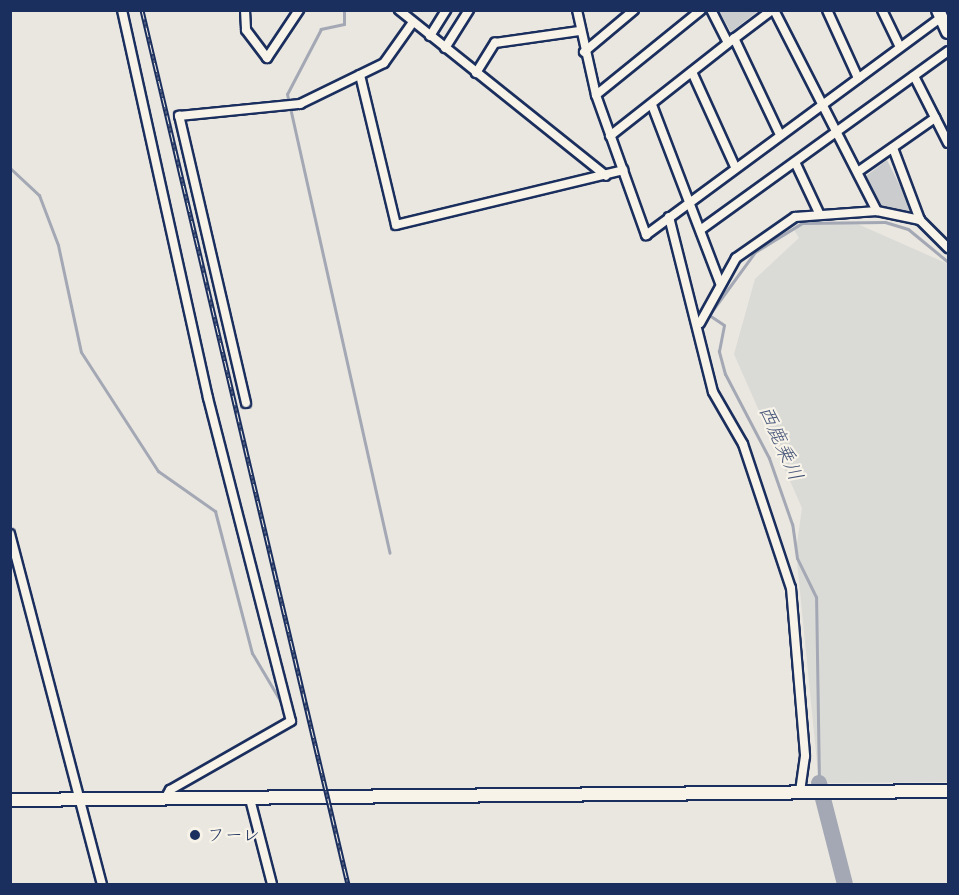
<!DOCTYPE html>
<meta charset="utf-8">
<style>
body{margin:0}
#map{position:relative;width:959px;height:895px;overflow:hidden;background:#eae7e0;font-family:"Shantell Sans","Klee One",sans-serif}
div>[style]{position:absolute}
.built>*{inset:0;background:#dadad6}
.green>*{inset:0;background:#cbcccd}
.stream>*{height:3px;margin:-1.5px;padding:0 1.5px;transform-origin:1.5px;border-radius:1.5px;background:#a3a8b4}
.river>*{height:16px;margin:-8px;padding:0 8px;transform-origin:8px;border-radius:8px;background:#a3a8b4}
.roads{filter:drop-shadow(2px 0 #1b2f5e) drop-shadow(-2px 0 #1b2f5e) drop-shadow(0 2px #1b2f5e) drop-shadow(0 -2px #1b2f5e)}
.street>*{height:8px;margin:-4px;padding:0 4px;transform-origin:4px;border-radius:4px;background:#f7f3e8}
.secondary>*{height:12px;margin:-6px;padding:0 6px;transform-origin:6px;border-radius:6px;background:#f7f3e8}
.rail>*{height:5px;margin-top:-2.5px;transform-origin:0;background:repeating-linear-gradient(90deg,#f7f3e8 0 9px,#1b2f5e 0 18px);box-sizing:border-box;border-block:2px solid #1b2f5e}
.dots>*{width:16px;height:16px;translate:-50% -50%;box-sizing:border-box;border:3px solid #f7f3e8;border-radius:50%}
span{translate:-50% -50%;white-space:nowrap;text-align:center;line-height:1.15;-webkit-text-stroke:4.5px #f7f3e8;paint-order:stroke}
.poi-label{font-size:18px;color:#1b2f5e}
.left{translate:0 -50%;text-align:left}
.water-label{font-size:20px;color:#445378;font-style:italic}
.frame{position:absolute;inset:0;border:12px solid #1b2f5e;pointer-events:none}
</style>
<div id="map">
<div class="built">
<i style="clip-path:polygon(853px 222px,948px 264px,948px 782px,819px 783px,796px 551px,802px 508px,734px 354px,755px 279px,799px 238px,793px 228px,802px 223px)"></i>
</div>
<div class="green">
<i style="clip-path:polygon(719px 11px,758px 11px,731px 32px)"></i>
<i style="clip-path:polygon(887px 160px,906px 198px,910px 213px,881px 211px,866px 176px)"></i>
</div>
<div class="stream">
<i style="left:344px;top:10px;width:14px;rotate:90deg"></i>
<i style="left:344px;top:24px;width:24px;rotate:168deg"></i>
<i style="left:321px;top:29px;width:73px;rotate:117.6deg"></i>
<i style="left:287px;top:94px;width:470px;rotate:77.4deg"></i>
<i style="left:10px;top:168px;width:40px;rotate:43deg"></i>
<i style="left:39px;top:195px;width:53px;rotate:69.2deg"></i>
<i style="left:58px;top:245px;width:109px;rotate:77.9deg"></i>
<i style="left:81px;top:352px;width:142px;rotate:57.1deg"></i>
<i style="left:158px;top:471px;width:70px;rotate:35.1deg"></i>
<i style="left:215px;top:511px;width:147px;rotate:75.4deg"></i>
<i style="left:252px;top:653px;width:57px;rotate:59.4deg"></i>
<i style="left:819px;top:783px;width:186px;rotate:-90.9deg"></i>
<i style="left:816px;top:597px;width:43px;rotate:-116deg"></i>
<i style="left:797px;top:558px;width:34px;rotate:-98deg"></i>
<i style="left:792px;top:524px;width:70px;rotate:-109.2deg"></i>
<i style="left:769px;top:458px;width:95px;rotate:-117.6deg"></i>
<i style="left:725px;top:374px;width:24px;rotate:-105deg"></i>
<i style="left:719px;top:351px;width:26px;rotate:-79deg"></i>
<i style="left:724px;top:325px;width:18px;rotate:-146deg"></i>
<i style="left:709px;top:315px;width:78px;rotate:-53.9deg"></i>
<i style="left:755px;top:252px;width:55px;rotate:-31.7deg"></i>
<i style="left:802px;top:223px;width:83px;rotate:-0.7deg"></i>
<i style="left:885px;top:222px;width:24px;rotate:17deg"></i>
<i style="left:908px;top:229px;width:52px;rotate:39.5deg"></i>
</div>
<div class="river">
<i style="left:819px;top:783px;width:104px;rotate:75.6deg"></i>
</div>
<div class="roads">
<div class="street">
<i style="left:122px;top:10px;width:397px;rotate:77.5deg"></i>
<i style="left:208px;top:398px;width:333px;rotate:75.6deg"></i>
<i style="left:291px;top:721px;width:139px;rotate:150.3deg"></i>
<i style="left:170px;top:790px;width:10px;rotate:119deg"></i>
<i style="left:245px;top:10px;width:20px;rotate:87deg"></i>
<i style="left:246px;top:30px;width:35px;rotate:53deg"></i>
<i style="left:267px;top:58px;width:58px;rotate:-56.3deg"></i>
<i style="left:399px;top:10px;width:265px;rotate:38.7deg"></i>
<i style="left:577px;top:10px;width:87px;rotate:77.4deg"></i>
<i style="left:596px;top:95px;width:149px;rotate:70.3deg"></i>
<i style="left:646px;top:235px;width:368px;rotate:-36.4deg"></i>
<i style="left:774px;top:10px;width:226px;rotate:62.9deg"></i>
<i style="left:827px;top:10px;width:75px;rotate:65.5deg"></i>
<i style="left:882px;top:10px;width:41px;rotate:64.1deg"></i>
<i style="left:430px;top:36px;width:31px;rotate:-58deg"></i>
<i style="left:734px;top:38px;width:107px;rotate:64.6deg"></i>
<i style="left:731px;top:41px;width:51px;rotate:-37.1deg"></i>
<i style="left:445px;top:48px;width:45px;rotate:-57.7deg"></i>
<i style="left:584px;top:52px;width:65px;rotate:-40deg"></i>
<i style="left:692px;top:72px;width:104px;rotate:65.6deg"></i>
<i style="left:476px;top:73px;width:36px;rotate:-58deg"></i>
<i style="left:495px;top:43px;width:85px;rotate:-8.1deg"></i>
<i style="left:360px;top:75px;width:154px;rotate:76.5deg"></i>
<i style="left:396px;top:225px;width:234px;rotate:-13.6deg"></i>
<i style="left:914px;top:76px;width:75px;rotate:63.1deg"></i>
<i style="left:596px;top:95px;width:135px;rotate:-39deg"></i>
<i style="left:652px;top:105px;width:191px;rotate:69.1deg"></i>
<i style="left:610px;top:136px;width:150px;rotate:-38.2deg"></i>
<i style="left:728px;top:43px;width:37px;rotate:-117deg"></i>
<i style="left:893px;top:148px;width:77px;rotate:69.4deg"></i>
<i style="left:795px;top:162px;width:56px;rotate:64.8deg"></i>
<i style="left:859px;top:171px;width:93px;rotate:-34.9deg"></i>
<i style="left:669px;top:217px;width:180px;rotate:75.9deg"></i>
<i style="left:713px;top:392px;width:60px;rotate:60deg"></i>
<i style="left:743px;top:444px;width:152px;rotate:71.6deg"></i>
<i style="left:791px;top:588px;width:169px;rotate:85.2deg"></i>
<i style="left:805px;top:756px;width:37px;rotate:98deg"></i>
<i style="left:703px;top:228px;width:302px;rotate:-35.8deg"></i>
<i style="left:700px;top:323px;width:74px;rotate:-61deg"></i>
<i style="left:736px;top:258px;width:72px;rotate:-34.8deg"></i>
<i style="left:795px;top:217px;width:82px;rotate:-4.2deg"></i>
<i style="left:877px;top:211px;width:44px;rotate:11.8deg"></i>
<i style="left:920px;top:220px;width:40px;rotate:45deg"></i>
<i style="left:246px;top:403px;width:295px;rotate:-103.1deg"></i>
<i style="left:179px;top:116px;width:122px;rotate:-5.7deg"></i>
<i style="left:300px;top:104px;width:93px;rotate:-26deg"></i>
<i style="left:384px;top:63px;width:50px;rotate:-54.7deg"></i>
<i style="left:10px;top:534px;width:362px;rotate:75.3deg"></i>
<i style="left:250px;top:799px;width:88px;rotate:75.5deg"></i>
</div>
<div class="secondary">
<i style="left:938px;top:10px;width:24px;rotate:66deg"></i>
<i style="left:10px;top:800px;width:938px;rotate:-0.55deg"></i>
</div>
</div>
<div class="rail">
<i style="left:142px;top:10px;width:898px;rotate:76.74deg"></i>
</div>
<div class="dots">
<i style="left:195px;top:835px;background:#1b2f5e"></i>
</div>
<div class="poi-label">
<span class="left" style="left:207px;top:835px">フーレ</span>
</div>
<div class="water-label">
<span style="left:781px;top:443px;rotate:66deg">西鹿乗川</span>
</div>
<div class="frame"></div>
</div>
